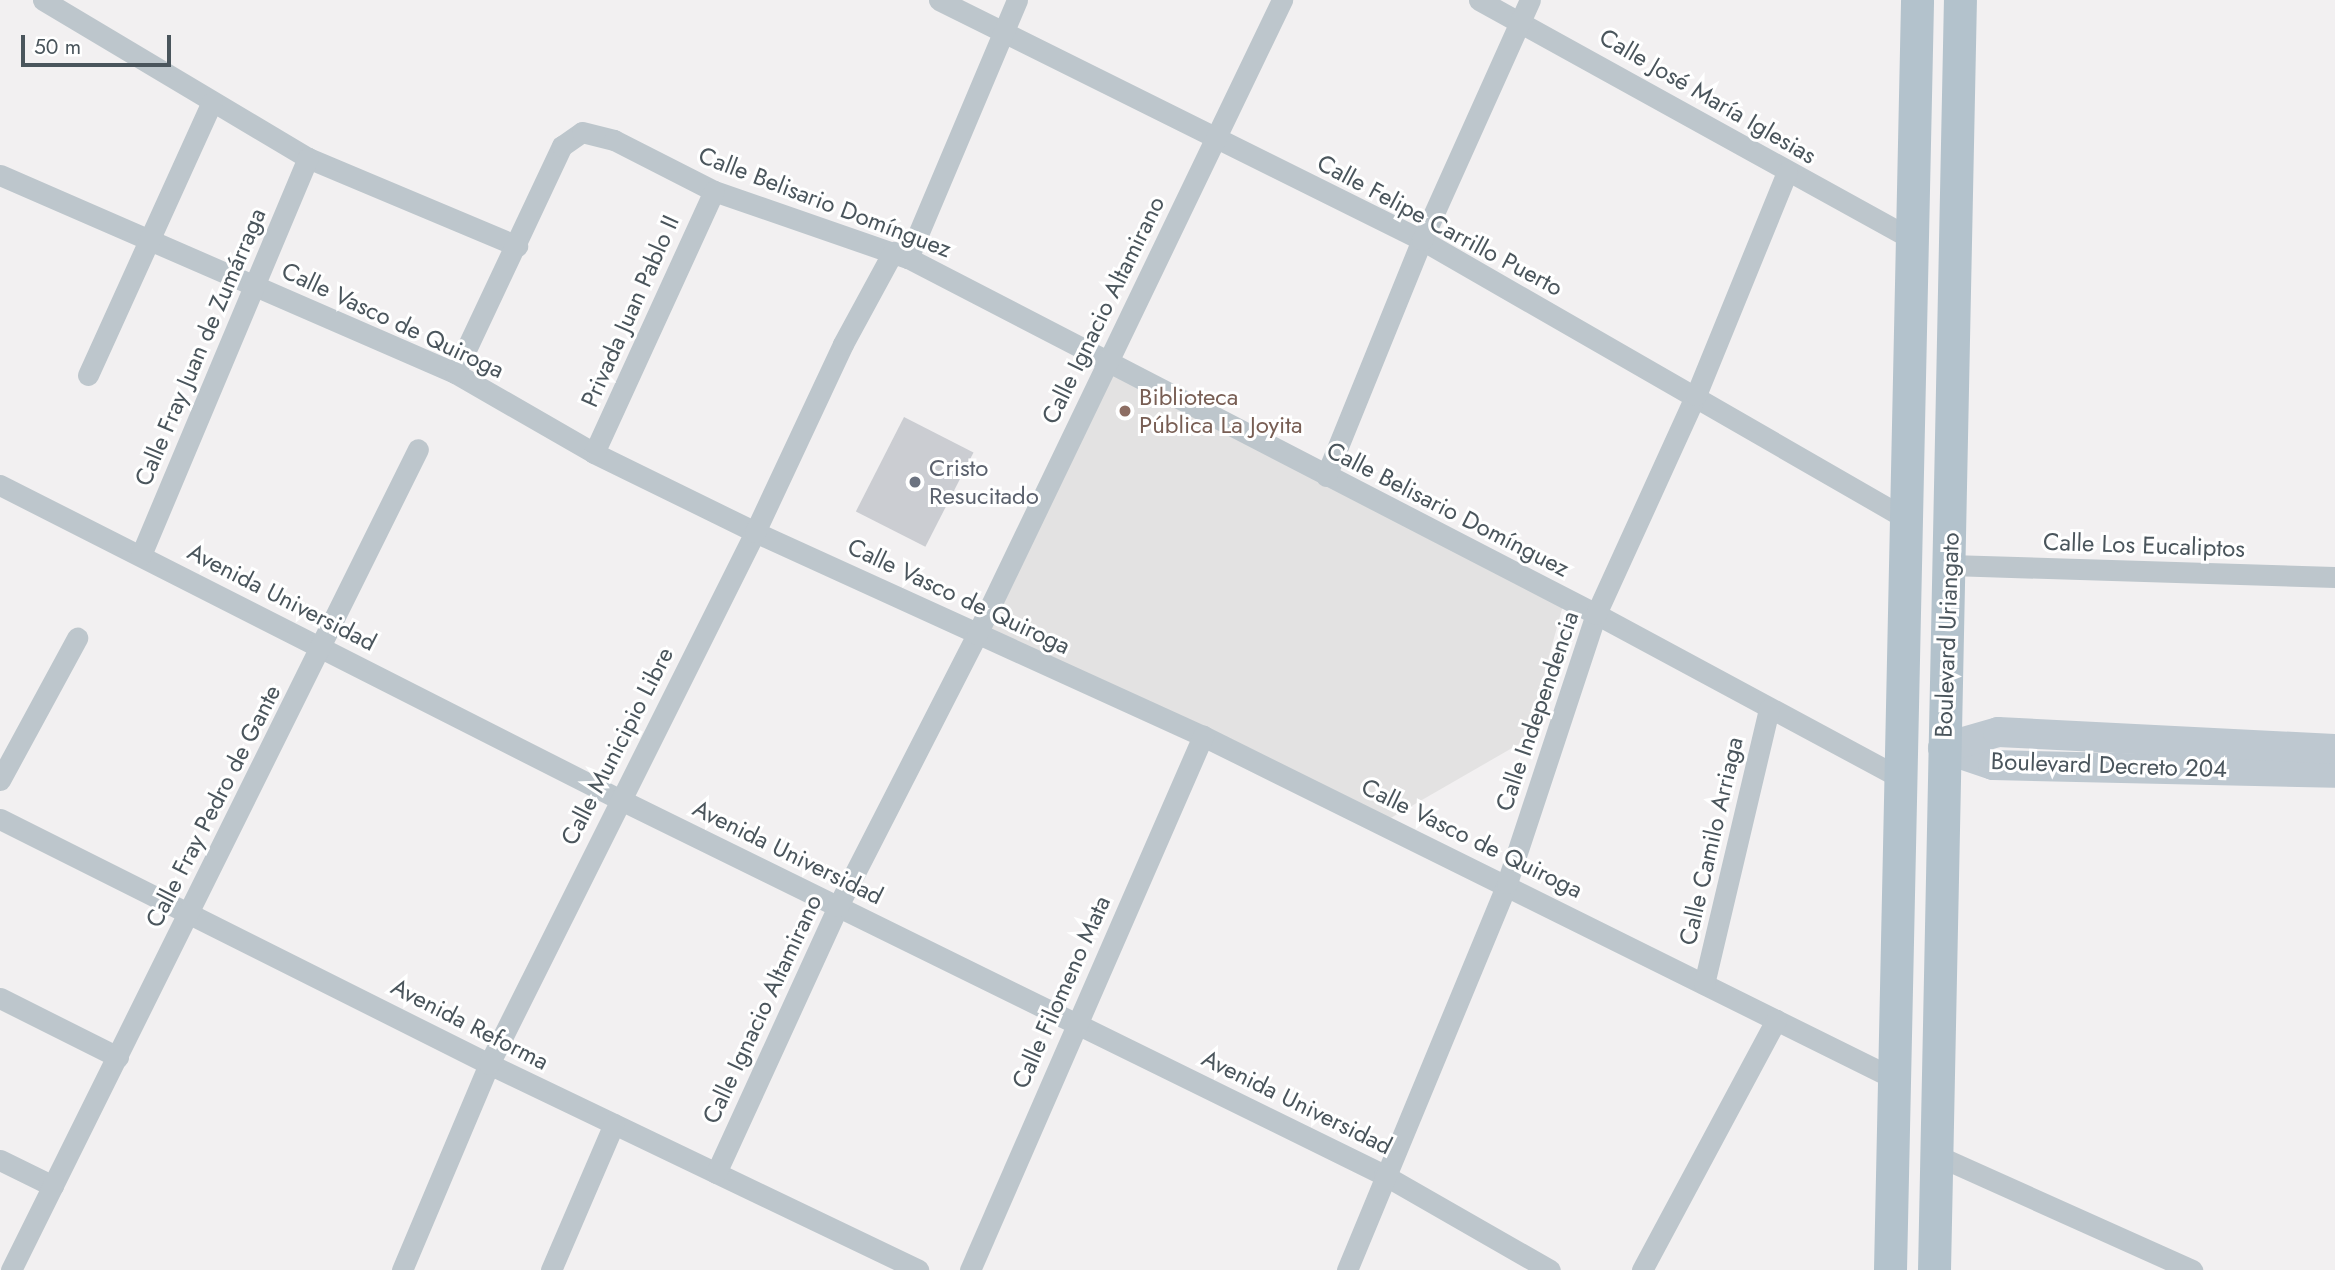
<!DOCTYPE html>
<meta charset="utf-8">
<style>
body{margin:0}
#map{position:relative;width:2335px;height:1270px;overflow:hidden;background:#f2f0f1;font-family:Jost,sans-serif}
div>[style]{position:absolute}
.education>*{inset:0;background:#e3e2e2}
.building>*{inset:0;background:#cbcdd2;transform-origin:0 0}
.street>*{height:21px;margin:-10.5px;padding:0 10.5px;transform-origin:10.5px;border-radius:10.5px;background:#bdc6cc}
.secondary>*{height:30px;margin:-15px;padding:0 15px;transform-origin:15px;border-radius:15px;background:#bec8d0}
.primary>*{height:33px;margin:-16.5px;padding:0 16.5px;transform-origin:16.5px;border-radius:16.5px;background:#b3c2cc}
.dots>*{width:19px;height:19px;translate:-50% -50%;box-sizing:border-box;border:4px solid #fff;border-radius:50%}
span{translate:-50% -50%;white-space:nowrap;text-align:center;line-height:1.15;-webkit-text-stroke:6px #fff;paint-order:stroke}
.street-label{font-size:24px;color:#4a555c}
.education-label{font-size:24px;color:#785e54}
.left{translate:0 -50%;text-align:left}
.worship-label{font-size:24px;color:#5b616d}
.scale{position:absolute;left:21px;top:35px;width:150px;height:32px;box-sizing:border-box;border:4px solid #4a555c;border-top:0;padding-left:9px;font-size:21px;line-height:24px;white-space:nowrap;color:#4a555c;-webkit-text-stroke:5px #fff;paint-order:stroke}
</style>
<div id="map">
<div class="education">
<i style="clip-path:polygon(1108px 359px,1565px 598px,1526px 740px,1382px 823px,977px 634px)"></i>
</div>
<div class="building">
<i style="left:904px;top:417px;width:78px;height:106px;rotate:27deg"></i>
</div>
<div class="street">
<i style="left:43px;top:0;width:309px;rotate:30.8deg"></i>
<i style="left:308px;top:158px;width:227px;rotate:22.8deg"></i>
<i style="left:939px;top:0;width:539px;rotate:26.42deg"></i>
<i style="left:1422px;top:240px;width:557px;rotate:29.92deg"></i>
<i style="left:1479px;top:0;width:493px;rotate:28.9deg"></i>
<i style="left:0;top:175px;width:496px;rotate:23.5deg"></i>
<i style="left:455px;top:373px;width:160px;rotate:29.9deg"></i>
<i style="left:594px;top:453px;width:179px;rotate:26.1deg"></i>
<i style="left:755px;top:532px;width:492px;rotate:24.5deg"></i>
<i style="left:1203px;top:736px;width:768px;rotate:26.36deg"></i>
<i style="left:908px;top:258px;width:280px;rotate:-67.1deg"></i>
<i style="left:455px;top:373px;width:251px;rotate:-64.8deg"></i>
<i style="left:562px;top:146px;width:24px;rotate:-35deg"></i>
<i style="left:582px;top:132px;width:33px;rotate:14deg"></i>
<i style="left:614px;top:140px;width:112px;rotate:27deg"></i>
<i style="left:714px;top:191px;width:205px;rotate:19.1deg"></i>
<i style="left:908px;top:258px;width:775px;rotate:27.36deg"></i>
<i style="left:1596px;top:614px;width:346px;rotate:28.3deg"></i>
<i style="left:88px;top:375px;width:300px;rotate:-65.6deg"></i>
<i style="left:594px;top:453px;width:288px;rotate:-65.4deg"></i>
<i style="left:1326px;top:476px;width:255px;rotate:-67.9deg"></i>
<i style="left:1422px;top:240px;width:263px;rotate:-65.8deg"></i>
<i style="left:0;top:485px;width:694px;rotate:26.9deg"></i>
<i style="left:619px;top:799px;width:852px;rotate:26.17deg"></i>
<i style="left:1384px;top:1175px;width:191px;rotate:29.8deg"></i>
<i style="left:141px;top:555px;width:431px;rotate:-67.2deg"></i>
<i style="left:1950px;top:565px;width:385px;rotate:1.8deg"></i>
<i style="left:0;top:780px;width:162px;rotate:-61.5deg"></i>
<i style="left:0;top:819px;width:547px;rotate:26.61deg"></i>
<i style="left:489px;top:1064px;width:476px;rotate:25.6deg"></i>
<i style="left:1704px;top:984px;width:283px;rotate:-76.7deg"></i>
<i style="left:0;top:998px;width:132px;rotate:26.6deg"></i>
<i style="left:1936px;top:1155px;width:281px;rotate:24.2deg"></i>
<i style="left:0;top:1160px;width:59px;rotate:26.1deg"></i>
<i style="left:716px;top:1173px;width:294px;rotate:-65.4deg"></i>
<i style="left:838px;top:906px;width:305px;rotate:-62.9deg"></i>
<i style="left:977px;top:634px;width:704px;rotate:-64.31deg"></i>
<i style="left:11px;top:1270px;width:916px;rotate:-63.63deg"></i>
<i style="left:402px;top:1270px;width:224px;rotate:-67.1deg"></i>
<i style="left:489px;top:1064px;width:595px;rotate:-63.43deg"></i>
<i style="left:755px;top:532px;width:208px;rotate:-64.9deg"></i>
<i style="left:843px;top:344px;width:105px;rotate:-61.5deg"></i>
<i style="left:551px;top:1270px;width:159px;rotate:-66.7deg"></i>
<i style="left:970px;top:1270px;width:583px;rotate:-66.43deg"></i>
<i style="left:1347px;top:1270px;width:419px;rotate:-67.5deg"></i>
<i style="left:1507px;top:883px;width:283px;rotate:-71.7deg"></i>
<i style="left:1596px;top:614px;width:241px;rotate:-65.5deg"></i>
<i style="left:1696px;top:395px;width:241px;rotate:-67.8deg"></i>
<i style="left:1642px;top:1270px;width:284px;rotate:-61.8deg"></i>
</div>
<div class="secondary">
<i style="left:1943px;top:748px;width:53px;rotate:18.8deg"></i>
<i style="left:1993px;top:765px;width:342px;rotate:1.3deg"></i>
<i style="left:1943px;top:748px;width:57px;rotate:-16.2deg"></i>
<i style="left:1998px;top:732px;width:337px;rotate:2.9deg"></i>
</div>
<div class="primary">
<i style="left:1890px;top:1270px;width:1270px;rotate:-88.78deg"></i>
<i style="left:1934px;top:1270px;width:1270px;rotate:-88.83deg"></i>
</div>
<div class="dots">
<i style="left:1125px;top:411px;background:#8d6e63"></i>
<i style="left:915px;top:482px;background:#6b7280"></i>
</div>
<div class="street-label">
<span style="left:1708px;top:96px;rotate:30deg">Calle José María Iglesias</span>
<span style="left:825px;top:202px;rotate:21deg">Calle Belisario Domínguez</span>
<span style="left:1440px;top:225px;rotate:28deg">Calle Felipe Carrillo Puerto</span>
<span style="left:1103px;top:310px;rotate:-64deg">Calle Ignacio Altamirano</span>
<span style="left:630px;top:311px;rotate:-66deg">Privada Juan Pablo II</span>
<span style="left:393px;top:320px;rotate:25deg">Calle Vasco de Quiroga</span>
<span style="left:200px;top:347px;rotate:-67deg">Calle Fray Juan de Zumárraga</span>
<span style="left:1448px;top:509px;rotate:27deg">Calle Belisario Domínguez</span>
<span style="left:2144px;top:545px;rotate:2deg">Calle Los Eucaliptos</span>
<span style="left:959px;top:596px;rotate:25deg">Calle Vasco de Quiroga</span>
<span style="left:282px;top:597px;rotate:27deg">Avenida Universidad</span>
<span style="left:1947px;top:635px;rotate:-88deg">Boulevard Uriangato</span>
<span style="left:1537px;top:711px;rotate:-71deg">Calle Independencia</span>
<span style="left:617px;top:746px;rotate:-63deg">Calle Municipio Libre</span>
<span style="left:2109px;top:765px;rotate:2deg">Boulevard Decreto 204</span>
<span style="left:213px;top:806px;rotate:-63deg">Calle Fray Pedro de Gante</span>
<span style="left:1472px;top:838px;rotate:26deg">Calle Vasco de Quiroga</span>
<span style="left:1711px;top:841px;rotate:-77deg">Calle Camilo Arriaga</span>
<span style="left:788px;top:852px;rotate:26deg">Avenida Universidad</span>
<span style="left:1061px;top:992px;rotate:-66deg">Calle Filomeno Mata</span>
<span style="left:762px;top:1009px;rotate:-65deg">Calle Ignacio Altamirano</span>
<span style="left:470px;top:1024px;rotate:27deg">Avenida Reforma</span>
<span style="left:1297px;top:1102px;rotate:26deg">Avenida Universidad</span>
</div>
<div class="education-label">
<span class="left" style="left:1139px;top:411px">Biblioteca<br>Pública La Joyita</span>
</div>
<div class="worship-label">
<span class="left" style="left:929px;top:482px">Cristo<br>Resucitado</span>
</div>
<div class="scale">50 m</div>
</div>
